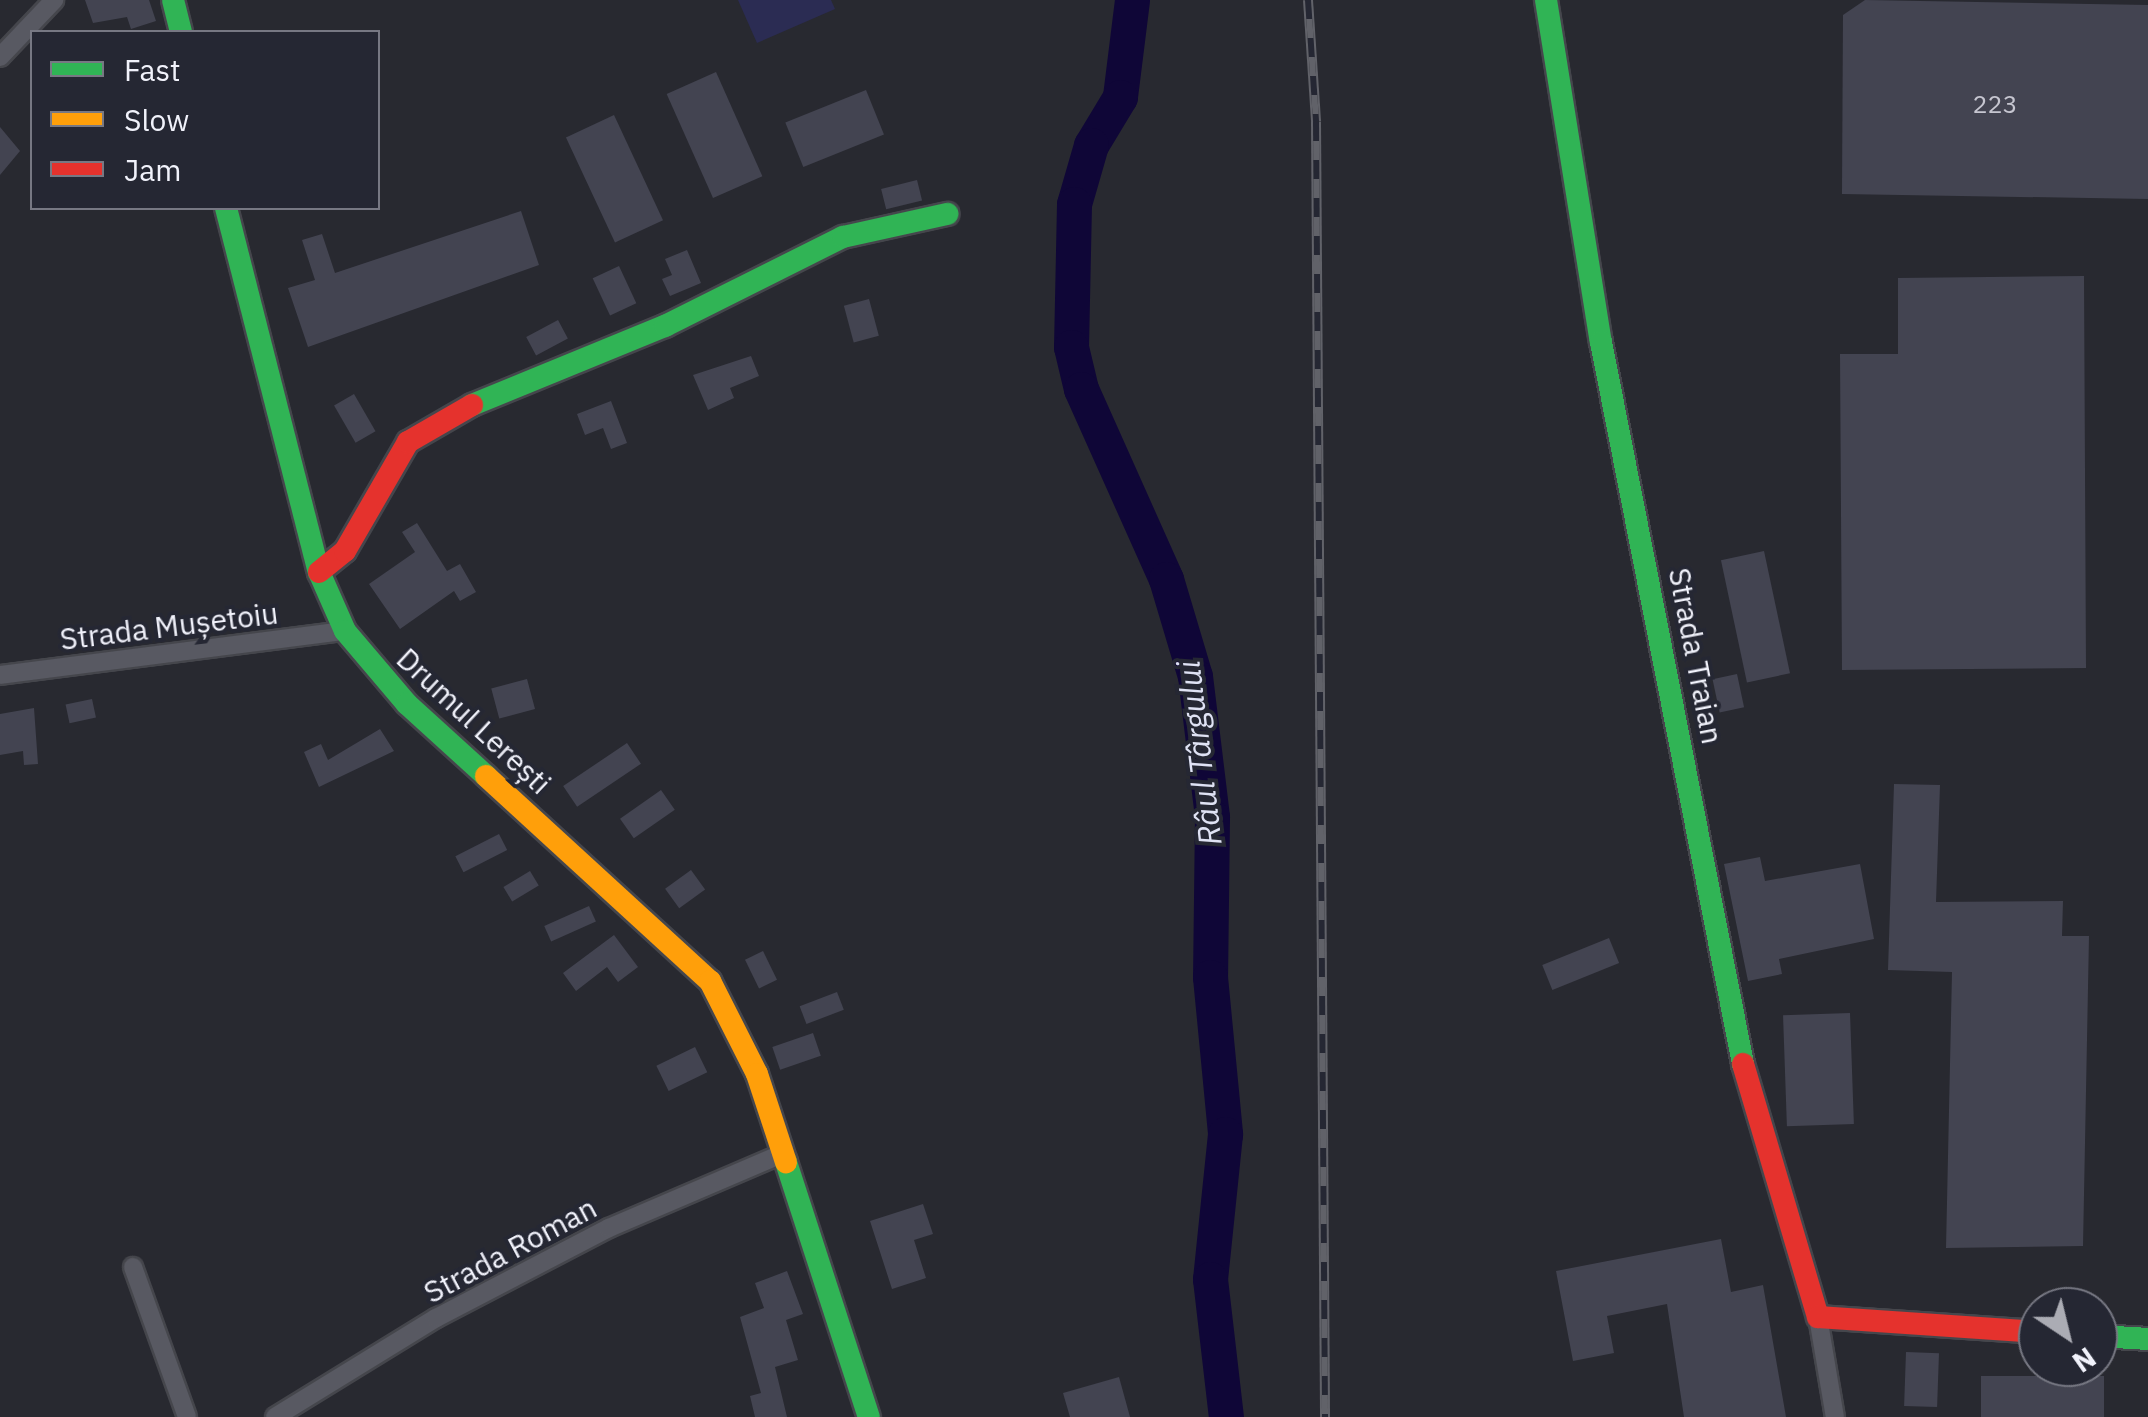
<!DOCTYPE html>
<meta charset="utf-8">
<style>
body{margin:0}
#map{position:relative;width:2148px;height:1417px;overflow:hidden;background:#282930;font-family:"IBM Plex Sans",sans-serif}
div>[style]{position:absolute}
.green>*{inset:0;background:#2b2c53}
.river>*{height:35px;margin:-17.5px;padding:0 17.5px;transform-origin:17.5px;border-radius:17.5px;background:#0f0637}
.building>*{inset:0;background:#434451;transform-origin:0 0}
.roads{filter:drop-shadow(2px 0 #45464c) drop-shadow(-2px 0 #45464c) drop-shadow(0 2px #45464c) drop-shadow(0 -2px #45464c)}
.street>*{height:18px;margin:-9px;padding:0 9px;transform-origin:9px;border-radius:9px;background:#585962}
.fast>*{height:22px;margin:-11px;padding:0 11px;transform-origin:11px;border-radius:11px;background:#30b455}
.slow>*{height:22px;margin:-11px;padding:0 11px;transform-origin:11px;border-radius:11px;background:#ff9f0a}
.jam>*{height:22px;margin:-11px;padding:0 11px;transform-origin:11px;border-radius:11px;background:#e5322d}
.rail>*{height:10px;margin-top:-5px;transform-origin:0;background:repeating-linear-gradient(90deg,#252733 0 19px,#616269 0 38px);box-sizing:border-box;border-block:2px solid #616269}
span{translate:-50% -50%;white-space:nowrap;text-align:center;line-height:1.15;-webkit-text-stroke:8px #252733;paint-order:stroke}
.number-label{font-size:25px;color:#c6c6d0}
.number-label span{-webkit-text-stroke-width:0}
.street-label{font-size:30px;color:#f1f2fb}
.water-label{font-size:32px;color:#dfe2f4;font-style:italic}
.legend{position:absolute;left:30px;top:30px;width:350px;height:180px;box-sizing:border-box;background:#252733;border:2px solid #777883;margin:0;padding:12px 18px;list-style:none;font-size:30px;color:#f1f2fb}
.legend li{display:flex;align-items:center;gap:20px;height:50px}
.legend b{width:50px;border:2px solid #777883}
.north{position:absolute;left:2018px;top:1287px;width:100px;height:100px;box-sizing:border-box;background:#252733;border:2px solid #777883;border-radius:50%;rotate:145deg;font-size:28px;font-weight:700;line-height:40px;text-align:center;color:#f1f2fb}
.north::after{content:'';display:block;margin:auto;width:35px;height:45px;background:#abacb4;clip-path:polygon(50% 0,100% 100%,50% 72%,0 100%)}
</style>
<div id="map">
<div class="green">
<i style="clip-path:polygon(738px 0,831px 0,835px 9px,757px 43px)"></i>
</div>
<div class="river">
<i style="left:1132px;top:0;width:98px;rotate:97.1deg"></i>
<i style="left:1120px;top:97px;width:56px;rotate:121.1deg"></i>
<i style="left:1091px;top:145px;width:61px;rotate:106.1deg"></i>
<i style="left:1074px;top:204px;width:143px;rotate:91.2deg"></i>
<i style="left:1071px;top:347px;width:43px;rotate:76.6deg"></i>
<i style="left:1081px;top:389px;width:208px;rotate:65.9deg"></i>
<i style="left:1166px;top:579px;width:101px;rotate:73.4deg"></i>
<i style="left:1195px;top:676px;width:142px;rotate:83.1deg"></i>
<i style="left:1212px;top:817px;width:160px;rotate:90.7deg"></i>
<i style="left:1210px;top:977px;width:158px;rotate:84.5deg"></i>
<i style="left:1225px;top:1134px;width:146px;rotate:95.9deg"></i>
<i style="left:1210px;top:1279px;width:139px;rotate:83.4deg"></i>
</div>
<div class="building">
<i style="clip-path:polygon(85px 0,149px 0,156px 21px,131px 29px,127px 17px,93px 23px)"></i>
<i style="clip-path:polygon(1865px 0,2148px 5px,2148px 199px,1842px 194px,1843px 15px)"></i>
<i style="left:716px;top:72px;width:114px;height:54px;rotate:66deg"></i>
<i style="left:866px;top:90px;width:48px;height:87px;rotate:68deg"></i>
<i style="left:614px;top:115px;width:116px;height:53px;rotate:65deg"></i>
<i style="clip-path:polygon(0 127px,20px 151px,0 175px)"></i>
<i style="left:917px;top:180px;width:21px;height:37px;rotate:76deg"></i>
<i style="clip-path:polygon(521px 211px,539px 265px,308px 347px,288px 288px,315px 280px,302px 240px,322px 234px,335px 273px)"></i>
<i style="clip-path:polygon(687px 250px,701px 283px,670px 296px,662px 279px,672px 275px,665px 259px)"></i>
<i style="left:619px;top:266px;width:41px;height:29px;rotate:65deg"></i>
<i style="clip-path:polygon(2084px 276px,2086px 668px,1842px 670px,1840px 354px,1898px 354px,1898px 278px)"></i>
<i style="left:869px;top:299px;width:38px;height:26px;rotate:75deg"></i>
<i style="left:558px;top:320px;width:21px;height:36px;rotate:62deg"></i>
<i style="clip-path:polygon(751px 356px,759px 376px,730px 388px,734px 398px,708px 410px,693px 375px)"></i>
<i style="left:354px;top:394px;width:43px;height:23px;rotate:60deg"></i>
<i style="clip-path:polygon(611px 401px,627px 443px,611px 449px,603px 428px,585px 435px,577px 414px)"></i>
<i style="clip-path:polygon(417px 523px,447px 571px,460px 564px,476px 592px,460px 601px,454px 591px,400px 629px,369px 584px,415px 552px,402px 532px)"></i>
<i style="left:1764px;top:551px;width:125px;height:44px;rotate:78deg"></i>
<i style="left:1737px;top:674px;width:34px;height:25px;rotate:78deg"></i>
<i style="left:527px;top:679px;width:31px;height:37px;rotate:75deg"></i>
<i style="left:92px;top:699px;width:19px;height:27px;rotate:78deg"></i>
<i style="clip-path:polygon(34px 708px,38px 764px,24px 765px,23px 751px,0 755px,0 714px)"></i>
<i style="clip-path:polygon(380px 729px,394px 751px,319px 787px,304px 752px,321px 744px,328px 760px)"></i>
<i style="left:627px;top:743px;width:25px;height:77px;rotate:56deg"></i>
<i style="clip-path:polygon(1894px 784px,1940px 785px,1936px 902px,2063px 901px,2062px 936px,2089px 936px,2083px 1246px,1946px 1248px,1952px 972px,1888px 970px)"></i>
<i style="left:661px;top:790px;width:24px;height:50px;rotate:55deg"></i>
<i style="left:499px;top:834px;width:18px;height:49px;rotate:63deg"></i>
<i style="clip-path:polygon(1760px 857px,1765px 881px,1860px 864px,1874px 939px,1779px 959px,1782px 974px,1748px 981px,1724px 864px)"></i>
<i style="left:691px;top:870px;width:24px;height:32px;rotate:54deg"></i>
<i style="left:530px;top:871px;width:17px;height:31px;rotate:59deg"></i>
<i style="left:589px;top:906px;width:17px;height:49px;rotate:66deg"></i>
<i style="clip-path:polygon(614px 935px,638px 967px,618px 982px,607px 967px,576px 991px,563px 973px)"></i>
<i style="left:1609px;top:938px;width:27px;height:72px;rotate:68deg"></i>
<i style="left:763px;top:951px;width:32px;height:20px;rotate:64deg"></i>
<i style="left:837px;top:992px;width:19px;height:40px;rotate:69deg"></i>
<i style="left:1850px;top:1013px;width:111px;height:67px;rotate:88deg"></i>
<i style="left:813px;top:1033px;width:24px;height:43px;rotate:71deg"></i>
<i style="left:695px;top:1047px;width:28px;height:43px;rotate:64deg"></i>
<i style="clip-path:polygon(923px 1204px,933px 1234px,914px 1240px,926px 1278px,892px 1289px,870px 1221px)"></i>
<i style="clip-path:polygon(1721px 1239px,1731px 1292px,1763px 1285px,1786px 1417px,1684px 1417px,1667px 1304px,1607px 1316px,1614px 1353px,1573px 1361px,1556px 1271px)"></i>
<i style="clip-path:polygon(787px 1271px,803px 1314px,786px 1320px,798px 1360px,775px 1367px,787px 1417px,755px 1417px,750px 1396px,761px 1393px,740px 1317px,764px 1308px,755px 1283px)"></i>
<i style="left:1906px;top:1352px;width:33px;height:54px;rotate:2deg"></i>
<i style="left:1981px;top:1376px;width:123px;height:41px"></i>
<i style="clip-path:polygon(1119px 1377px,1130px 1417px,1070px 1417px,1063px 1393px)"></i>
</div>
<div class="roads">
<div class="street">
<i style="left:0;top:57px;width:79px;rotate:-46.5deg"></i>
<i style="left:0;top:675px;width:348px;rotate:-7.3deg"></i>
<i style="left:133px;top:1267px;width:159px;rotate:70.2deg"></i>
<i style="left:1818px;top:1317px;width:101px;rotate:80.4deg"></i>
<i style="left:275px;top:1417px;width:189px;rotate:-31.6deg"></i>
<i style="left:436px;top:1318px;width:195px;rotate:-27.5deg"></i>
<i style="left:609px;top:1228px;width:188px;rotate:-23.2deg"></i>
</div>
<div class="fast">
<i style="left:173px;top:0;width:33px;rotate:76deg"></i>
<i style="left:1546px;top:0;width:346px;rotate:80.9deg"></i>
<i style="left:1601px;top:342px;width:736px;rotate:78.87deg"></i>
<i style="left:226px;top:208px;width:376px;rotate:75.7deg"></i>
<i style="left:319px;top:572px;width:64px;rotate:66.2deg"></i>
<i style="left:345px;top:631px;width:96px;rotate:49.7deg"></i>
<i style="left:407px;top:704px;width:107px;rotate:42.3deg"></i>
<i style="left:472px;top:405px;width:209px;rotate:-22.3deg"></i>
<i style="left:665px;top:326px;width:199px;rotate:-26.6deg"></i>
<i style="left:843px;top:237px;width:107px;rotate:-12.5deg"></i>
<i style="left:786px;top:1162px;width:268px;rotate:72deg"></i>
<i style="left:2098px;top:1336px;width:50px;rotate:3.4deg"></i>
</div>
<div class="slow">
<i style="left:486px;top:776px;width:304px;rotate:42.5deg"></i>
<i style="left:710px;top:981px;width:104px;rotate:63.2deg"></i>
<i style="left:757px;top:1074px;width:93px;rotate:71.8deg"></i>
</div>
<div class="jam">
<i style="left:319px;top:572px;width:33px;rotate:-39deg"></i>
<i style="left:345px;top:551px;width:126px;rotate:-60deg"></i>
<i style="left:408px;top:442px;width:74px;rotate:-30deg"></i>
<i style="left:1743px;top:1064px;width:264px;rotate:73.5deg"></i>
<i style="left:1818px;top:1317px;width:221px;rotate:3.9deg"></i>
</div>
</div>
<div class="rail">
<i style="left:1308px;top:0;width:122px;rotate:86.2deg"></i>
<i style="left:1316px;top:122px;width:1295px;rotate:89.6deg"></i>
</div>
<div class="number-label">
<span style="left:1995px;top:104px">223</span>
</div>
<div class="street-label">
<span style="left:169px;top:626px;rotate:-7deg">Strada Mușetoiu</span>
<span style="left:1696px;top:656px;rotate:79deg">Strada Traian</span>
<span style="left:474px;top:721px;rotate:43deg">Drumul Lerești</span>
<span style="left:510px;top:1250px;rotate:-28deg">Strada Roman</span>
</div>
<div class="water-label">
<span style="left:1199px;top:753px;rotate:-97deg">Râul Târgului</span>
</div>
<ul class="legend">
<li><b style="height:12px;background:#30b455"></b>Fast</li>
<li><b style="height:12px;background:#ff9f0a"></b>Slow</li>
<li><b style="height:12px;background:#e5322d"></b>Jam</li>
</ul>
<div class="north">N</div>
</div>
